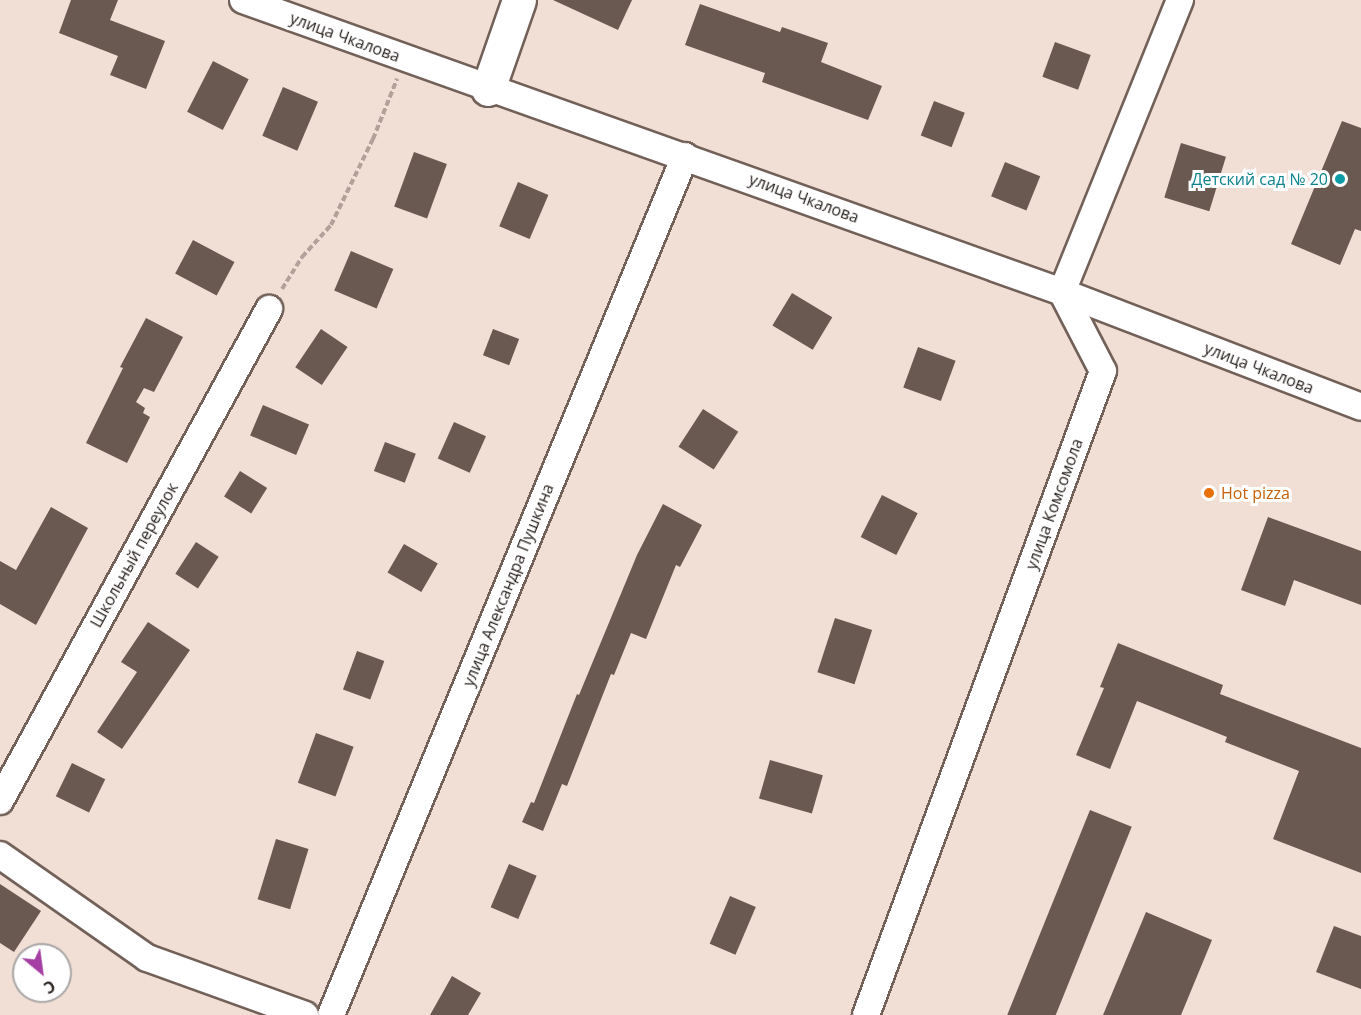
<!DOCTYPE html>
<meta charset="utf-8">
<style>
body{margin:0}
#map{position:relative;width:1361px;height:1015px;overflow:hidden;background:#f1ded5;font-family:"Open Sans",sans-serif}
div>[style]{position:absolute}
.building>*{inset:0;background:#695951;transform-origin:0 0}
.path>*{height:4px;margin-top:-2px;transform-origin:0;background:repeating-linear-gradient(90deg,#b1a19a 0 6px,transparent 0 9px)}
.roads{filter:drop-shadow(2px 0 #726159) drop-shadow(-2px 0 #726159) drop-shadow(0 2px #726159) drop-shadow(0 -2px #726159)}
.street>*{height:26px;margin:-13px;padding:0 13px;transform-origin:13px;border-radius:13px;background:#fff}
.secondary>*{height:33px;margin:-16.5px;padding:0 16.5px;transform-origin:16.5px;border-radius:16.5px;background:#fff}
.dots>*{width:16px;height:16px;translate:-50% -50%;box-sizing:border-box;border:3px solid #fff;border-radius:50%}
span{translate:-50% -50%;white-space:nowrap;text-align:center;line-height:1.15;-webkit-text-stroke:6px #fff;paint-order:stroke}
.street-label{font-size:16px;color:#2a2320}
.culture-label{font-size:16px;color:#0d838f}
.right{translate:-100% -50%;text-align:right}
.food-label{font-size:16px;color:#c56008}
.left{translate:0 -50%;text-align:left}
.north{position:absolute;left:12px;top:943px;width:60px;height:60px;box-sizing:border-box;background:#fff;border:2px solid #aaa7a6;border-radius:50%;rotate:151deg;font-size:16px;font-weight:700;line-height:24px;text-align:center;color:#2a2320}
.north::after{content:'';display:block;margin:auto;width:21px;height:27px;background:#a53fa4;clip-path:polygon(50% 0,100% 100%,50% 72%,0 100%)}
</style>
<div id="map">
<div class="building">
<i style="clip-path:polygon(71px 0,118px 0,110px 20px,165px 41px,146px 89px,110px 75px,118px 56px,59px 33px)"></i>
<i style="clip-path:polygon(553px 0,632px 0,618px 30px)"></i>
<i style="clip-path:polygon(700px 4px,780px 32px,782px 27px,828px 43px,821px 62px,882px 86px,868px 120px,762px 82px,765px 73px,685px 45px)"></i>
<i style="left:1055px;top:42px;width:38px;height:37px;rotate:20deg"></i>
<i style="left:213px;top:61px;width:40px;height:57px;rotate:27deg"></i>
<i style="left:283px;top:87px;width:38px;height:53px;rotate:23deg"></i>
<i style="left:934px;top:101px;width:33px;height:37px;rotate:21deg"></i>
<i style="clip-path:polygon(1342px 121px,1361px 128px,1361px 231px,1355px 229px,1340px 265px,1291px 244px)"></i>
<i style="left:1181px;top:143px;width:47px;height:57px;rotate:17deg"></i>
<i style="left:414px;top:152px;width:35px;height:58px;rotate:20deg"></i>
<i style="left:1005px;top:162px;width:38px;height:37px;rotate:22deg"></i>
<i style="left:518px;top:182px;width:33px;height:48px;rotate:23deg"></i>
<i style="left:193px;top:240px;width:47px;height:38px;rotate:28deg"></i>
<i style="left:351px;top:251px;width:46px;height:43px;rotate:23deg"></i>
<i style="left:792px;top:293px;width:47px;height:38px;rotate:31deg"></i>
<i style="clip-path:polygon(146px 318px,183px 337px,154px 392px,144px 388px,136px 402px,145px 408px,143px 413px,150px 417px,127px 463px,86px 443px,123px 368px,120px 367px)"></i>
<i style="left:321px;top:329px;width:32px;height:46px;rotate:34deg"></i>
<i style="left:493px;top:329px;width:28px;height:28px;rotate:21deg"></i>
<i style="left:918px;top:347px;width:40px;height:43px;rotate:20deg"></i>
<i style="left:263px;top:405px;width:50px;height:33px;rotate:23deg"></i>
<i style="left:703px;top:409px;width:42px;height:45px;rotate:33deg"></i>
<i style="left:454px;top:422px;width:35px;height:40px;rotate:24deg"></i>
<i style="left:385px;top:442px;width:33px;height:31px;rotate:21deg"></i>
<i style="left:240px;top:471px;width:32px;height:30px;rotate:32deg"></i>
<i style="left:882px;top:495px;width:40px;height:47px;rotate:27deg"></i>
<i style="clip-path:polygon(663px 504px,702px 525px,680px 567px,676px 565px,646px 639px,631px 633px,614px 675px,611px 674px,567px 786px,562px 784px,543px 831px,522px 822px,531px 802px,534px 803px,577px 694px,579px 695px,637px 555px)"></i>
<i style="clip-path:polygon(51px 507px,88px 528px,36px 625px,0 604px,0 561px,16px 570px)"></i>
<i style="clip-path:polygon(1268px 517px,1361px 551px,1361px 605px,1294px 580px,1285px 606px,1241px 590px)"></i>
<i style="left:196px;top:542px;width:27px;height:38px;rotate:33deg"></i>
<i style="left:404px;top:544px;width:39px;height:33px;rotate:30deg"></i>
<i style="left:835px;top:618px;width:39px;height:57px;rotate:18deg"></i>
<i style="clip-path:polygon(148px 622px,190px 650px,122px 749px,97px 732px,137px 672px,121px 662px)"></i>
<i style="clip-path:polygon(1118px 643px,1223px 685px,1220px 694px,1361px 748px,1361px 873px,1273px 839px,1299px 771px,1225px 742px,1227px 737px,1137px 701px,1110px 769px,1076px 755px,1104px 688px,1100px 687px)"></i>
<i style="left:357px;top:651px;width:29px;height:41px;rotate:20deg"></i>
<i style="left:316px;top:733px;width:40px;height:53px;rotate:20deg"></i>
<i style="left:770px;top:760px;width:55px;height:40px;rotate:16deg"></i>
<i style="left:72px;top:763px;width:37px;height:37px;rotate:26deg"></i>
<i style="left:1090px;top:810px;width:45px;height:221px;rotate:22deg"></i>
<i style="left:276px;top:839px;width:34px;height:63px;rotate:17deg"></i>
<i style="left:509px;top:864px;width:30px;height:47px;rotate:23deg"></i>
<i style="clip-path:polygon(0 884px,41px 911px,14px 952px,0 943px)"></i>
<i style="left:730px;top:896px;width:28px;height:52px;rotate:23deg"></i>
<i style="clip-path:polygon(1146px 912px,1212px 940px,1181px 1015px,1103px 1015px)"></i>
<i style="clip-path:polygon(1334px 926px,1361px 936px,1361px 989px,1316px 972px)"></i>
<i style="clip-path:polygon(452px 976px,481px 993px,468px 1015px,430px 1015px)"></i>
</div>
<div class="path">
<i style="left:282px;top:289px;width:38px;rotate:-58deg"></i>
<i style="left:302px;top:257px;width:43px;rotate:-47.8deg"></i>
<i style="left:331px;top:225px;width:96px;rotate:-64deg"></i>
<i style="left:373px;top:139px;width:65px;rotate:-68.2deg"></i>
</div>
<div class="roads">
<div class="street">
<i style="left:243px;top:0;width:869px;rotate:19.62deg"></i>
<i style="left:1062px;top:292px;width:320px;rotate:21deg"></i>
<i style="left:0;top:801px;width:561px;rotate:-61.33deg"></i>
<i style="left:0;top:855px;width:179px;rotate:35deg"></i>
<i style="left:147px;top:958px;width:168px;rotate:19.8deg"></i>
<i style="left:331px;top:1015px;width:929px;rotate:-67.6deg"></i>
<i style="left:866px;top:1015px;width:686px;rotate:-69.8deg"></i>
<i style="left:1103px;top:371px;width:89px;rotate:-117.4deg"></i>
<i style="left:1062px;top:292px;width:315px;rotate:-68deg"></i>
</div>
<div class="secondary">
<i style="left:488px;top:89px;width:94px;rotate:-70.8deg"></i>
</div>
</div>
<div class="dots">
<i style="left:1340px;top:179px;background:#0f9aa8"></i>
<i style="left:1209px;top:493px;background:#e8710a"></i>
</div>
<div class="street-label">
<span style="left:345px;top:37px;rotate:20deg">улица Чкалова</span>
<span style="left:804px;top:198px;rotate:20deg">улица Чкалова</span>
<span style="left:1259px;top:368px;rotate:21deg">улица Чкалова</span>
<span style="left:1054px;top:504px;rotate:-70deg">улица Комсомола</span>
<span style="left:134px;top:555px;rotate:-61deg">Школьный переулок</span>
<span style="left:508px;top:585px;rotate:-68deg">улица Александра Пушкина</span>
</div>
<div class="culture-label">
<span class="right" style="left:1328px;top:179px">Детский сад № 20</span>
</div>
<div class="food-label">
<span class="left" style="left:1221px;top:493px">Hot pizza</span>
</div>
<div class="north">С</div>
</div>
